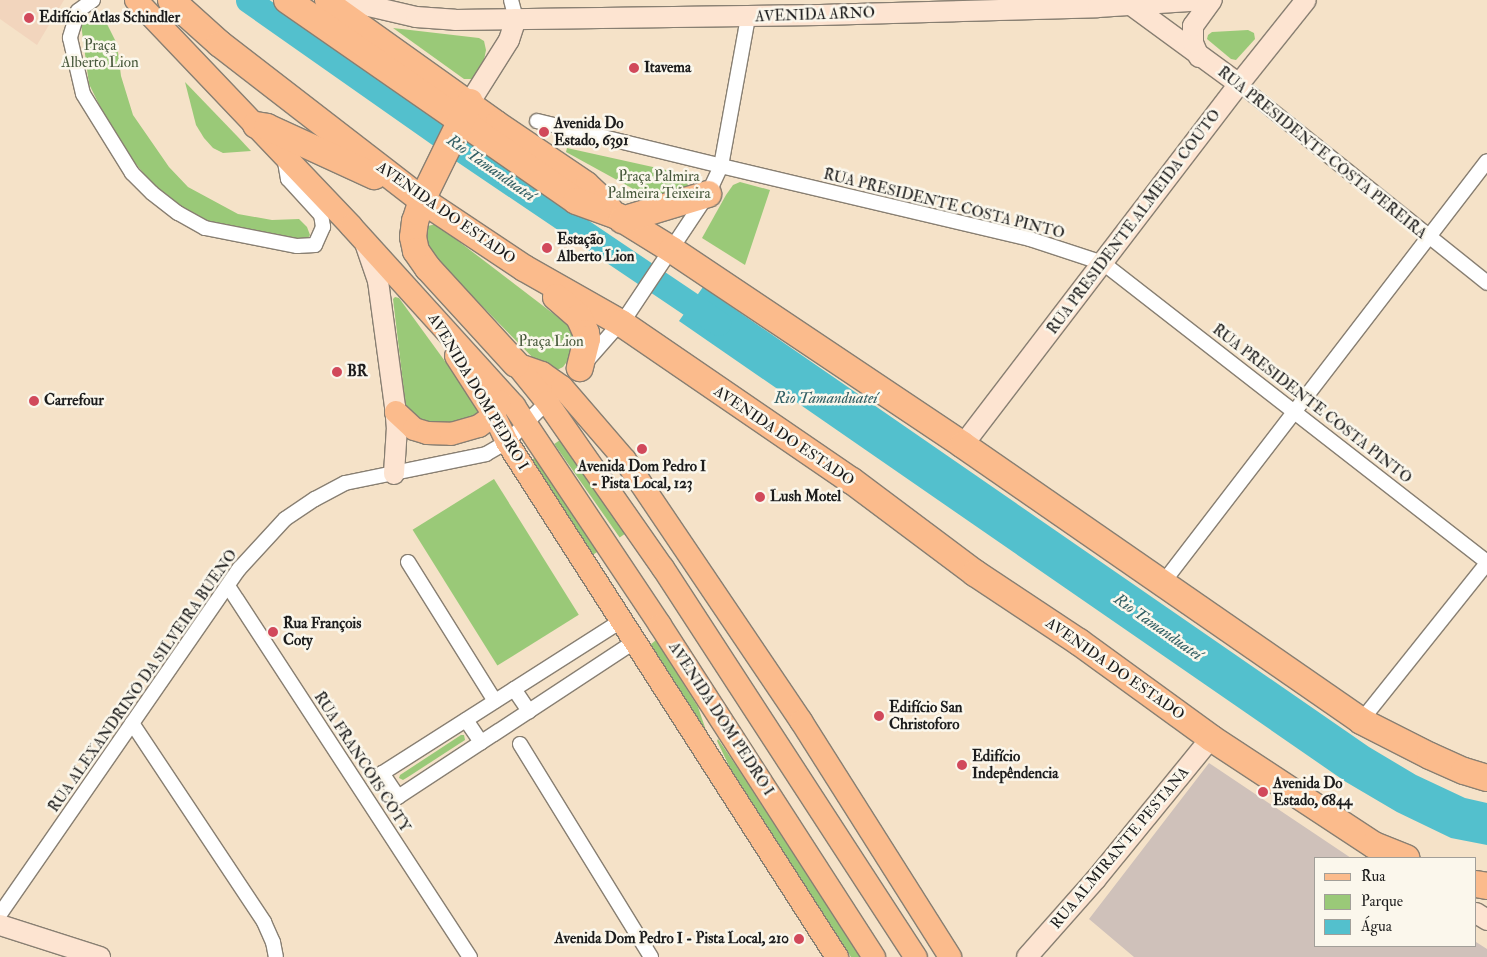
<!DOCTYPE html>
<meta charset="utf-8">
<style>
body{margin:0}
#map{position:relative;width:1487px;height:957px;overflow:hidden;background:#f5e2c8;font-family:"IM FELL Double Pica",serif}
div>[style]{position:absolute}
.built>*{inset:0;background:#f2d5bd}
.industrial>*{inset:0;background:#cfc1ba}
.green>*{inset:0;background:#9ac978;transform-origin:0 0}
.water>*{inset:0;background:#53c0cd}
.river>*{height:25px;margin:-12.5px;padding:0 12.5px;transform-origin:12.5px;border-radius:12.5px;background:#53c0cd}
.roads{filter:drop-shadow(1px 0 #887f72) drop-shadow(-1px 0 #887f72) drop-shadow(0 1px #887f72) drop-shadow(0 -1px #887f72)}
.street>*{height:14px;margin:-7px;padding:0 7px;transform-origin:7px;border-radius:7px;background:#fff}
.secondary>*{height:20px;margin:-10px;padding:0 10px;transform-origin:10px;border-radius:10px;background:#fde4d1}
.primary>*{height:22px;margin:-11px;padding:0 11px;transform-origin:11px;border-radius:11px;background:#fbbb8c}
.highway>*{height:26px;margin:-13px;padding:0 13px;transform-origin:13px;border-radius:13px;background:#fbbb8c}
.dots>*{width:14px;height:14px;translate:-50% -50%;box-sizing:border-box;border:2px solid #fbf7ec;border-radius:50%}
span{translate:-50% -50%;white-space:nowrap;text-align:center;line-height:1.15;-webkit-text-stroke:5px #fbf7ec;paint-order:stroke}
.street-label{font-size:15px;color:#1c1c1c}
.poi-label{font-size:15px;color:#1c1c1c;font-weight:700}
.left{translate:0 -50%;text-align:left}
.right{translate:-100% -50%;text-align:right}
.park-label{font-size:15px;color:#48593c}
.water-label{font-size:16px;color:#325e63;font-style:italic}
.legend{position:absolute;left:1314px;top:857px;width:162px;height:90px;box-sizing:border-box;background:#fbf7ec;border:1px solid #a29f99;margin:0;padding:6px 9px;list-style:none;font-size:15px;color:#1c1c1c}
.legend li{display:flex;align-items:center;gap:10px;height:25px}
.legend b{width:25px;border:1px solid #a29f99}
</style>
<div id="map">
<div class="built">
<i style="clip-path:polygon(0 0,64px 0,37px 45px,0 19px)"></i>
</div>
<div class="industrial">
<i style="clip-path:polygon(1209px 763px,1351px 858px,1316px 858px,1316px 946px,1476px 946px,1476px 942px,1487px 949px,1487px 957px,1134px 957px,1089px 919px)"></i>
</div>
<div class="green">
<i style="clip-path:polygon(92px 16px,105px 20px,117px 44px,121px 76px,133px 115px,169px 167px,188px 187px,238px 214px,272px 220px,299px 219px,307px 227px,310px 235px,308px 238px,283px 239px,202px 220px,176px 205px,154px 186px,117px 141px,89px 84px,81px 24px)"></i>
<i style="clip-path:polygon(393px 28px,479px 38px,484px 41px,486px 50px,483px 65px,473px 79px,464px 79px)"></i>
<i style="clip-path:polygon(1248px 30px,1254px 33px,1255px 39px,1236px 60px,1231px 59px,1207px 39px,1208px 35px,1212px 32px)"></i>
<i style="clip-path:polygon(185px 82px,237px 136px,251px 151px,223px 153px,213px 148px,204px 138px,196px 125px)"></i>
<i style="clip-path:polygon(567px 148px,680px 173px,688px 181px,687px 191px,657px 202px,566px 152px)"></i>
<i style="clip-path:polygon(740px 182px,770px 190px,745px 265px,702px 238px,726px 195px,733px 185px)"></i>
<i style="clip-path:polygon(436px 224px,572px 328px,577px 348px,563px 367px,557px 370px,543px 368px,430px 253px,424px 243px,428px 226px)"></i>
<i style="clip-path:polygon(395px 297px,399px 298px,479px 408px,479px 415px,429px 429px,406px 408px,393px 299px)"></i>
<i style="left:560px;top:440px;width:114px;height:7px;rotate:55deg"></i>
<i style="left:536px;top:457px;width:113px;height:6px;rotate:57deg"></i>
<i style="left:494px;top:479px;width:160px;height:96px;rotate:58deg"></i>
<i style="clip-path:polygon(656px 640px,698px 707px,711px 745px,650px 645px)"></i>
<i style="clip-path:polygon(461px 735px,464px 735px,465px 740px,408px 777px,403px 780px,399px 778px,400px 775px)"></i>
<i style="clip-path:polygon(718px 739px,739px 770px,860px 957px,851px 957px,733px 774px,717px 741px)"></i>
</div>
<div class="water">
<i style="clip-path:polygon(703px 287px,1369px 747px,1416px 775px,1465px 798px,1487px 803px,1487px 845px,1451px 838px,1397px 812px,1346px 782px,679px 321px)"></i>
</div>
<div class="river">
<i style="left:248px;top:0;width:251px;rotate:35.1deg"></i>
<i style="left:453px;top:144px;width:320px;rotate:34deg"></i>
</div>
<div class="roads">
<div class="street">
<i style="left:93px;top:0;width:19px;rotate:144deg"></i>
<i style="left:78px;top:11px;width:28px;rotate:107deg"></i>
<i style="left:70px;top:38px;width:57px;rotate:76.9deg"></i>
<i style="left:83px;top:94px;width:93px;rotate:58.2deg"></i>
<i style="left:132px;top:173px;width:28px;rotate:45deg"></i>
<i style="left:152px;top:193px;width:33px;rotate:38deg"></i>
<i style="left:178px;top:213px;width:31px;rotate:29deg"></i>
<i style="left:205px;top:228px;width:94px;rotate:11.1deg"></i>
<i style="left:297px;top:246px;width:18px;rotate:-3deg"></i>
<i style="left:315px;top:245px;width:20px;rotate:-66deg"></i>
<i style="left:323px;top:227px;width:12px;rotate:-99deg"></i>
<i style="left:321px;top:215px;width:49px;rotate:-132.5deg"></i>
<i style="left:288px;top:179px;width:22px;rotate:-100deg"></i>
<i style="left:511px;top:0;width:20px;rotate:75deg"></i>
<i style="left:1239px;top:84px;width:318px;rotate:38.7deg"></i>
<i style="left:537px;top:121px;width:189px;rotate:13.7deg"></i>
<i style="left:721px;top:166px;width:318px;rotate:13.3deg"></i>
<i style="left:1030px;top:239px;width:77px;rotate:18.2deg"></i>
<i style="left:1103px;top:263px;width:487px;rotate:37.9deg"></i>
<i style="left:586px;top:362px;width:64px;rotate:-48.8deg"></i>
<i style="left:628px;top:314px;width:144px;rotate:-56.3deg"></i>
<i style="left:708px;top:194px;width:31px;rotate:-65deg"></i>
<i style="left:721px;top:166px;width:151px;rotate:-79.7deg"></i>
<i style="left:408px;top:562px;width:164px;rotate:58deg"></i>
<i style="left:1162px;top:584px;width:533px;rotate:-52.46deg"></i>
<i style="left:228px;top:586px;width:443px;rotate:56.9deg"></i>
<i style="left:621px;top:621px;width:283px;rotate:147.5deg"></i>
<i style="left:382px;top:773px;width:29px;rotate:56deg"></i>
<i style="left:398px;top:797px;width:282px;rotate:-33.3deg"></i>
<i style="left:514px;top:689px;width:27px;rotate:56deg"></i>
<i style="left:466px;top:720px;width:27px;rotate:56deg"></i>
<i style="left:1361px;top:721px;width:202px;rotate:-51.4deg"></i>
<i style="left:132px;top:723px;width:239px;rotate:56.4deg"></i>
<i style="left:264px;top:922px;width:22px;rotate:66deg"></i>
<i style="left:273px;top:942px;width:15px;rotate:79deg"></i>
<i style="left:520px;top:744px;width:250px;rotate:58.4deg"></i>
<i style="left:0;top:914px;width:420px;rotate:-55.3deg"></i>
<i style="left:239px;top:569px;width:68px;rotate:-47.4deg"></i>
<i style="left:285px;top:519px;width:36px;rotate:-34deg"></i>
<i style="left:315px;top:499px;width:34px;rotate:-28deg"></i>
<i style="left:345px;top:483px;width:144px;rotate:-11.6deg"></i>
<i style="left:486px;top:454px;width:24px;rotate:-30deg"></i>
<i style="left:507px;top:442px;width:64px;rotate:-45deg"></i>
</div>
<div class="secondary">
<i style="left:343px;top:0;width:75px;rotate:13.1deg"></i>
<i style="left:416px;top:17px;width:39px;rotate:4deg"></i>
<i style="left:455px;top:20px;width:365px;rotate:-0.8deg"></i>
<i style="left:820px;top:15px;width:278px;rotate:-1.6deg"></i>
<i style="left:1098px;top:7px;width:107px;rotate:-3.7deg"></i>
<i style="left:1131px;top:5px;width:134px;rotate:36.2deg"></i>
<i style="left:1199px;top:57px;width:15px;rotate:-113deg"></i>
<i style="left:1193px;top:43px;width:17px;rotate:-90deg"></i>
<i style="left:1193px;top:26px;width:32px;rotate:-54deg"></i>
<i style="left:470px;top:102px;width:73px;rotate:-57.8deg"></i>
<i style="left:509px;top:40px;width:22px;rotate:-72deg"></i>
<i style="left:365px;top:243px;width:40px;rotate:71.1deg"></i>
<i style="left:378px;top:281px;width:126px;rotate:82.3deg"></i>
<i style="left:395px;top:406px;width:21px;rotate:85deg"></i>
<i style="left:397px;top:427px;width:47px;rotate:93.7deg"></i>
<i style="left:963px;top:445px;width:454px;rotate:-52.6deg"></i>
<i style="left:1239px;top:84px;width:107px;rotate:-51.4deg"></i>
<i style="left:1476px;top:913px;width:13px;rotate:32deg"></i>
<i style="left:0;top:925px;width:105px;rotate:17.7deg"></i>
<i style="left:1027px;top:957px;width:104px;rotate:-48.5deg"></i>
<i style="left:1096px;top:879px;width:182px;rotate:-50.8deg"></i>
</div>
<div class="primary">
<i style="left:136px;top:0;width:312px;rotate:46.4deg"></i>
<i style="left:351px;top:226px;width:243px;rotate:47.8deg"></i>
<i style="left:514px;top:406px;width:263px;rotate:56.3deg"></i>
<i style="left:660px;top:625px;width:395px;rotate:57.2deg"></i>
<i style="left:326px;top:0;width:210px;rotate:35.5deg"></i>
<i style="left:497px;top:122px;width:109px;rotate:34.1deg"></i>
<i style="left:587px;top:183px;width:23px;rotate:43deg"></i>
<i style="left:604px;top:199px;width:21px;rotate:53deg"></i>
<i style="left:456px;top:356px;width:70px;rotate:57.2deg"></i>
<i style="left:494px;top:415px;width:30px;rotate:64deg"></i>
<i style="left:507px;top:442px;width:612px;rotate:57.35deg"></i>
<i style="left:516px;top:364px;width:28px;rotate:19deg"></i>
<i style="left:542px;top:373px;width:24px;rotate:35deg"></i>
<i style="left:562px;top:387px;width:96px;rotate:49.2deg"></i>
<i style="left:625px;top:460px;width:315px;rotate:56deg"></i>
<i style="left:801px;top:721px;width:279px;rotate:57.7deg"></i>
<i style="left:517px;top:365px;width:48px;rotate:51deg"></i>
<i style="left:547px;top:402px;width:203px;rotate:55.1deg"></i>
<i style="left:663px;top:568px;width:464px;rotate:57deg"></i>
<i style="left:396px;top:412px;width:25px;rotate:43deg"></i>
<i style="left:414px;top:429px;width:14px;rotate:17deg"></i>
<i style="left:427px;top:433px;width:24px;rotate:2deg"></i>
<i style="left:451px;top:434px;width:29px;rotate:-16deg"></i>
<i style="left:479px;top:426px;width:19px;rotate:-36deg"></i>
<i style="left:494px;top:415px;width:15px;rotate:-67deg"></i>
</div>
<div class="highway">
<i style="left:171px;top:0;width:66px;rotate:41.9deg"></i>
<i style="left:220px;top:44px;width:255px;rotate:37.7deg"></i>
<i style="left:422px;top:200px;width:123px;rotate:33.7deg"></i>
<i style="left:524px;top:268px;width:112px;rotate:29.6deg"></i>
<i style="left:621px;top:323px;width:280px;rotate:34.4deg"></i>
<i style="left:852px;top:481px;width:154px;rotate:36.8deg"></i>
<i style="left:975px;top:573px;width:125px;rotate:33.6deg"></i>
<i style="left:1079px;top:642px;width:163px;rotate:36deg"></i>
<i style="left:1211px;top:738px;width:195px;rotate:33.3deg"></i>
<i style="left:1374px;top:845px;width:35px;rotate:22deg"></i>
<i style="left:287px;top:0;width:352px;rotate:34.8deg"></i>
<i style="left:576px;top:201px;width:44px;rotate:20.1deg"></i>
<i style="left:617px;top:216px;width:65px;rotate:31.7deg"></i>
<i style="left:672px;top:250px;width:350px;rotate:33.8deg"></i>
<i style="left:963px;top:445px;width:484px;rotate:34.7deg"></i>
<i style="left:1361px;top:721px;width:77px;rotate:26.9deg"></i>
<i style="left:1430px;top:756px;width:37px;rotate:24deg"></i>
<i style="left:1464px;top:771px;width:24px;rotate:17deg"></i>
<i style="left:470px;top:102px;width:109px;rotate:116.1deg"></i>
<i style="left:422px;top:200px;width:22px;rotate:108deg"></i>
<i style="left:415px;top:221px;width:16px;rotate:97deg"></i>
<i style="left:413px;top:237px;width:14px;rotate:78deg"></i>
<i style="left:416px;top:251px;width:21px;rotate:55deg"></i>
<i style="left:428px;top:268px;width:130px;rotate:47.5deg"></i>
<i style="left:256px;top:125px;width:11px;rotate:10deg"></i>
<i style="left:267px;top:127px;width:118px;rotate:24.6deg"></i>
<i style="left:622px;top:220px;width:90px;rotate:-16.8deg"></i>
<i style="left:556px;top:297px;width:30px;rotate:41deg"></i>
<i style="left:579px;top:317px;width:17px;rotate:66deg"></i>
<i style="left:586px;top:333px;width:6px;rotate:81deg"></i>
<i style="left:587px;top:339px;width:30px;rotate:104deg"></i>
<i style="left:1476px;top:884px;width:11px;rotate:10deg"></i>
</div>
</div>
<div class="dots">
<i style="left:29px;top:18px;background:#d1495b"></i>
<i style="left:634px;top:68px;background:#d1495b"></i>
<i style="left:544px;top:132px;background:#d1495b"></i>
<i style="left:547px;top:248px;background:#d1495b"></i>
<i style="left:337px;top:372px;background:#d1495b"></i>
<i style="left:34px;top:401px;background:#d1495b"></i>
<i style="left:642px;top:449px;background:#d1495b"></i>
<i style="left:760px;top:497px;background:#d1495b"></i>
<i style="left:273px;top:632px;background:#d1495b"></i>
<i style="left:879px;top:716px;background:#d1495b"></i>
<i style="left:962px;top:765px;background:#d1495b"></i>
<i style="left:1263px;top:792px;background:#d1495b"></i>
<i style="left:799px;top:939px;background:#d1495b"></i>
</div>
<div class="street-label">
<span style="left:815px;top:15px;rotate:-2deg">AVENIDA ARNO</span>
<span style="left:1322px;top:153px;rotate:39deg">RUA PRESIDENTE COSTA PEREIRA</span>
<span style="left:944px;top:204px;rotate:14deg">RUA PRESIDENTE COSTA PINTO</span>
<span style="left:446px;top:213px;rotate:35deg">AVENIDA DO ESTADO</span>
<span style="left:1134px;top:222px;rotate:-53deg">RUA PRESIDENTE ALMEIDA COUTO</span>
<span style="left:478px;top:392px;rotate:59deg">AVENIDA DOM PEDRO I</span>
<span style="left:1312px;top:404px;rotate:38deg">RUA PRESIDENTE COSTA PINTO</span>
<span style="left:784px;top:436px;rotate:34deg">AVENIDA DO ESTADO</span>
<span style="left:1115px;top:669px;rotate:35deg">AVENIDA DO ESTADO</span>
<span style="left:143px;top:681px;rotate:-55deg">RUA ALEXANDRINO DA SILVEIRA BUENO</span>
<span style="left:721px;top:719px;rotate:57deg">AVENIDA DOM PEDRO I</span>
<span style="left:362px;top:762px;rotate:57deg">RUA FRANCOIS COTY</span>
<span style="left:1120px;top:848px;rotate:-50deg">RUA ALMIRANTE PESTANA</span>
</div>
<div class="poi-label">
<span class="left" style="left:39px;top:18px">Edifício Atlas Schindler</span>
<span class="left" style="left:644px;top:68px">Itavema</span>
<span class="left" style="left:554px;top:132px">Avenida Do<br>Estado, 6391</span>
<span class="left" style="left:557px;top:248px">Estação<br>Alberto Lion</span>
<span class="left" style="left:347px;top:372px">BR</span>
<span class="left" style="left:44px;top:401px">Carrefour</span>
<span style="left:642px;top:475px">Avenida Dom Pedro I<br>- Pista Local, 123</span>
<span class="left" style="left:770px;top:497px">Lush Motel</span>
<span class="left" style="left:283px;top:632px">Rua François<br>Coty</span>
<span class="left" style="left:889px;top:716px">Edifício San<br>Christoforo</span>
<span class="left" style="left:972px;top:765px">Edifício<br>Indepêndencia</span>
<span class="left" style="left:1273px;top:792px">Avenida Do<br>Estado, 6844</span>
<span class="right" style="left:789px;top:939px">Avenida Dom Pedro I - Pista Local, 210</span>
</div>
<div class="park-label">
<span style="left:100px;top:54px">Praça<br>Alberto Lion</span>
<span style="left:659px;top:185px">Praça Palmira<br>Palmeira Teixeira</span>
<span style="left:551px;top:342px">Praça Lion</span>
</div>
<div class="water-label">
<span style="left:491px;top:168px;rotate:35deg">Rio Tamanduateí</span>
<span style="left:826px;top:398px">Rio Tamanduateí</span>
<span style="left:1158px;top:627px;rotate:35deg">Rio Tamanduateí</span>
</div>
<ul class="legend">
<li><b style="height:6px;background:#fbbb8c"></b>Rua</li>
<li><b style="height:14px;background:#9ac978"></b>Parque</li>
<li><b style="height:14px;background:#53c0cd"></b>Água</li>
</ul>
</div>
